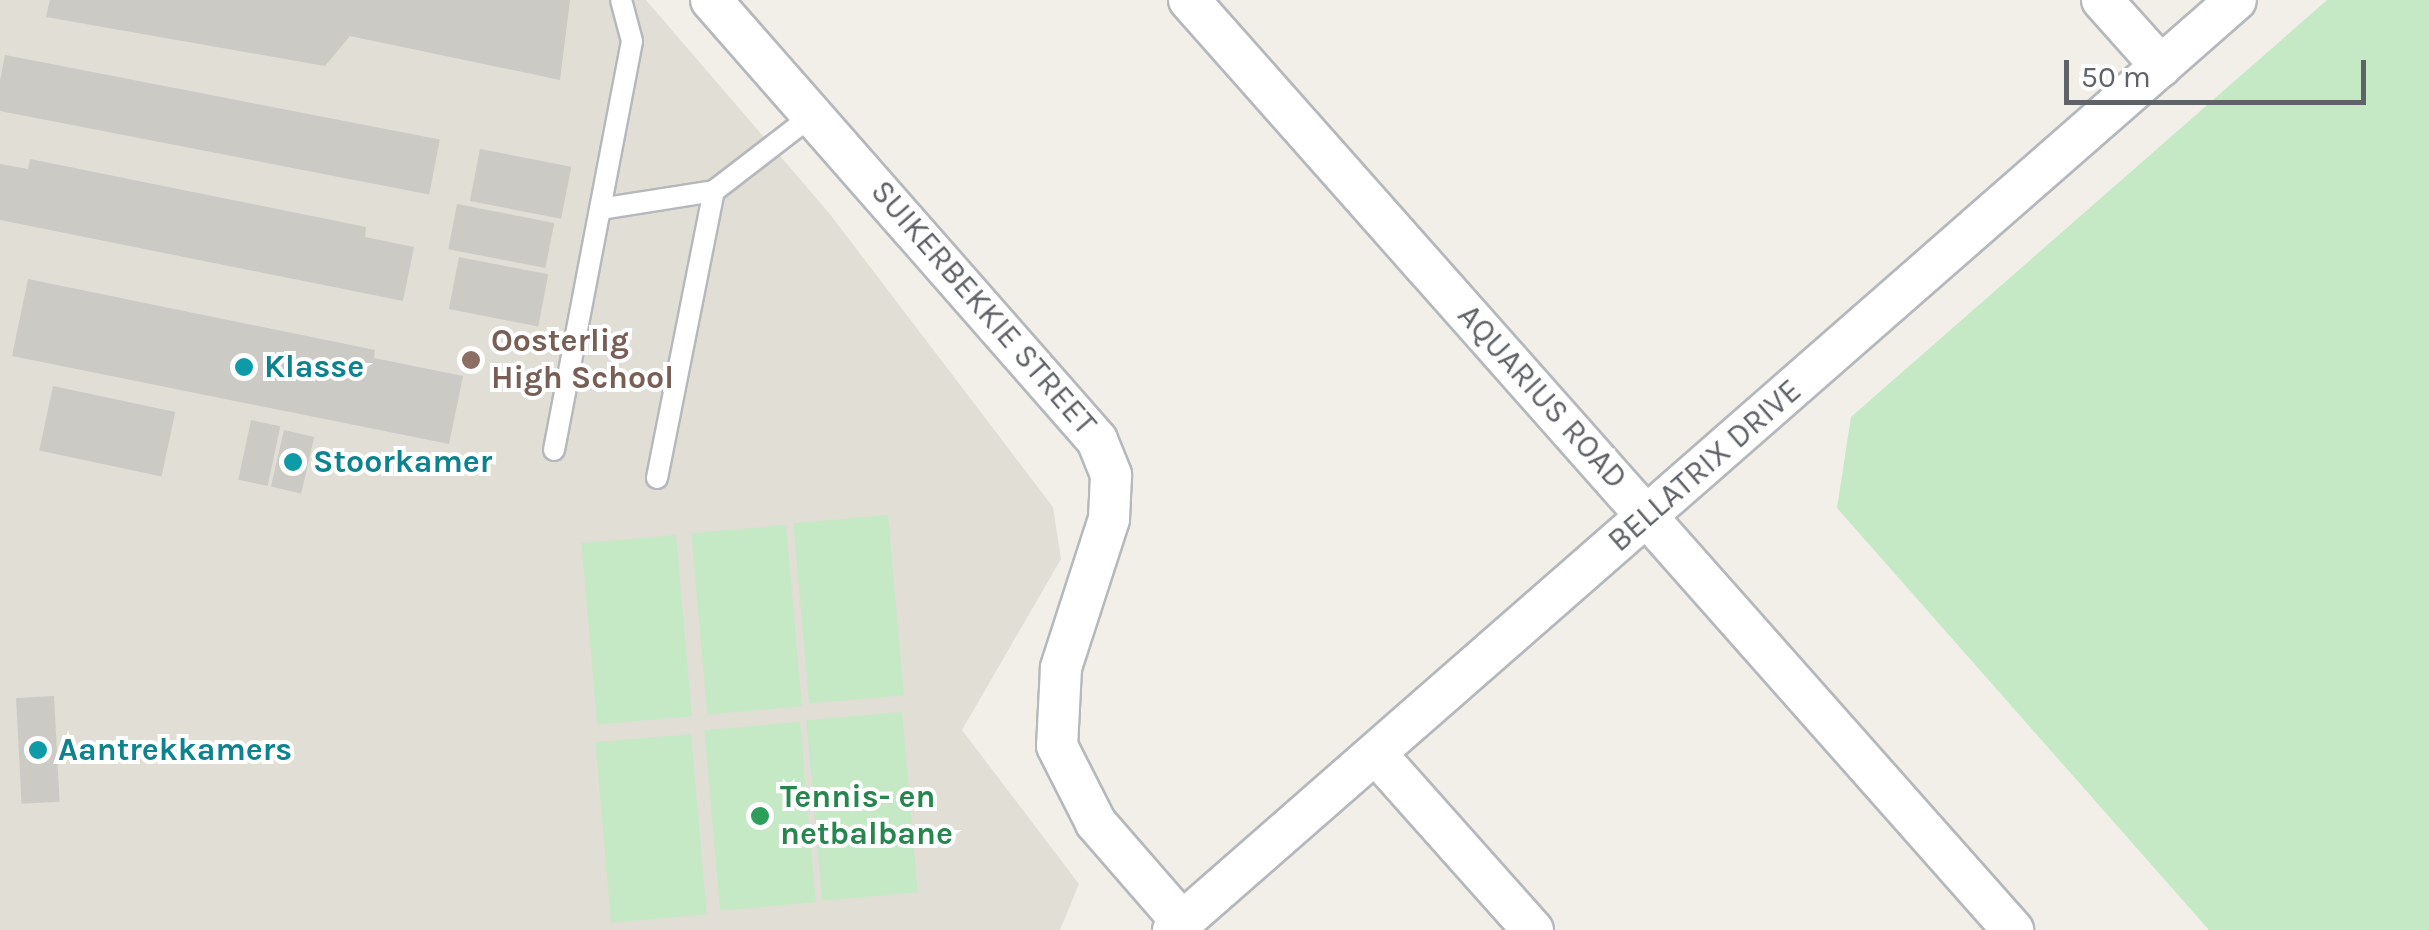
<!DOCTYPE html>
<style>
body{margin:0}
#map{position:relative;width:2429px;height:930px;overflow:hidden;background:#f1efe8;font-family:Karla,sans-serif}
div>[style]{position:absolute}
.education>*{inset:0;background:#e1ded6}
.green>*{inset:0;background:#c5e8c5;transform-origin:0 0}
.building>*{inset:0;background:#cccac5;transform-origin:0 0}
.roads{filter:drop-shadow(2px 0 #b5b8bc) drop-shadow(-2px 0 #b5b8bc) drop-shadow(0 2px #b5b8bc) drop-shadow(0 -2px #b5b8bc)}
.service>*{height:20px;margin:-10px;padding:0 10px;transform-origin:10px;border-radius:10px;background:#fff}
.minor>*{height:40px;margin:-20px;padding:0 20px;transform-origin:20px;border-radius:20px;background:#fff}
.dots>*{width:28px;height:28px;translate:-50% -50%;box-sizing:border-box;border:5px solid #fff;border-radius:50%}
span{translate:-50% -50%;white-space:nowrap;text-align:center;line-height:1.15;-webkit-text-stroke:8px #fff;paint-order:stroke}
.street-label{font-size:32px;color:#5f6368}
.education-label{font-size:32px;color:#785e54;font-weight:700}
.left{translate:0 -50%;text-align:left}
.culture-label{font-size:32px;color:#0d838f;font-weight:700}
.leisure-label{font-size:32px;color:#27864d;font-weight:700}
.scale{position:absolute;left:2064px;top:60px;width:302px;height:45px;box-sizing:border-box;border:5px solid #5f6368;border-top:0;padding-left:12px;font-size:30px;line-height:35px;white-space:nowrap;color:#5f6368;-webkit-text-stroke:8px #fff;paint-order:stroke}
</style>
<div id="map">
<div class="education">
<i style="clip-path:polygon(0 0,646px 0,829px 213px,1053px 507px,1061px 559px,962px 730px,1079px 884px,1060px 930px,0 930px)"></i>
</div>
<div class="green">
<i style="clip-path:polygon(2327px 0,2429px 0,2429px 930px,2209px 930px,1837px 508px,1851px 417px)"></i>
<i style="left:888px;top:515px;width:181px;height:95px;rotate:85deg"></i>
<i style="left:786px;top:525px;width:182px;height:95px;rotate:85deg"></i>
<i style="left:676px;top:535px;width:182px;height:95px;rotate:85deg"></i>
<i style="left:902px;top:712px;width:181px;height:96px;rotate:85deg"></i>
<i style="left:800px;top:722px;width:181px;height:96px;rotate:85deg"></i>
<i style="left:691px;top:734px;width:181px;height:96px;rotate:85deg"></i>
</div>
<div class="building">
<i style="clip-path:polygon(50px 0,570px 0,560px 80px,350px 36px,325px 66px,46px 17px)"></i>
<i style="left:5px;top:55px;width:443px;height:56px;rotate:11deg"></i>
<i style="left:480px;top:149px;width:93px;height:53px;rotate:11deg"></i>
<i style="clip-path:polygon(30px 159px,366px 227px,365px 237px,414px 247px,403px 301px,0 220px,0 164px,28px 169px)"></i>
<i style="left:457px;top:204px;width:99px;height:46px;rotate:11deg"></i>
<i style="left:459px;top:257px;width:91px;height:53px;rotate:11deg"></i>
<i style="clip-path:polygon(28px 279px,375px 350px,374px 358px,463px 376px,449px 444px,12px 356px)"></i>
<i style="left:53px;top:386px;width:125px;height:66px;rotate:12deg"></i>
<i style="left:251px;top:420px;width:30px;height:61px;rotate:12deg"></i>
<i style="left:284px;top:430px;width:31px;height:58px;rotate:13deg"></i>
<i style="left:54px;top:696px;width:106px;height:38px;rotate:87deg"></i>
</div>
<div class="roads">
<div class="service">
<i style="left:600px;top:209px;width:115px;rotate:-9deg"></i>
<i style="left:714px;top:191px;width:126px;rotate:-37.6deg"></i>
<i style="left:554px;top:450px;width:416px;rotate:-79.2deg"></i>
<i style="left:632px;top:41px;width:42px;rotate:-105deg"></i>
<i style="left:657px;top:478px;width:293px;rotate:-78.8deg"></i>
</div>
<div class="minor">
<i style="left:711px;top:0;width:585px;rotate:48.74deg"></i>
<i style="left:1097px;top:440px;width:38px;rotate:68deg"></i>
<i style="left:1111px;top:475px;width:44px;rotate:92.6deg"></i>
<i style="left:1109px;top:519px;width:157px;rotate:107.9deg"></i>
<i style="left:1061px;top:668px;width:78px;rotate:92.9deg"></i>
<i style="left:1057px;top:746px;width:86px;rotate:63.1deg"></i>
<i style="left:1096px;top:823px;width:131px;rotate:49deg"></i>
<i style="left:1189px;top:0;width:1243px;rotate:48.46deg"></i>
<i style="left:2102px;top:0;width:89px;rotate:48.2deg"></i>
<i style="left:1376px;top:754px;width:236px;rotate:48.3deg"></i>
<i style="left:1173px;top:930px;width:1412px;rotate:-41.18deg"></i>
</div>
</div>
<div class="dots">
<i style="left:471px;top:360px;background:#8d6e63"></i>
<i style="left:244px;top:367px;background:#0f9aa8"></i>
<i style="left:293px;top:462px;background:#0f9aa8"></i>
<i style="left:38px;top:750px;background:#0f9aa8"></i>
<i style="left:760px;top:816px;background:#2e9e5b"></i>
</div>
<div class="street-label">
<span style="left:983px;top:308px;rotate:49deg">SUIKERBEKKIE STREET</span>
<span style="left:1542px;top:397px;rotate:48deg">AQUARIUS ROAD</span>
<span style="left:1705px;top:466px;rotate:-41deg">BELLATRIX DRIVE</span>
</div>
<div class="education-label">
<span class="left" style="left:491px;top:360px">Oosterlig<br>High School</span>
</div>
<div class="culture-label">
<span class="left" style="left:264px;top:367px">Klasse</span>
<span class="left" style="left:313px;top:462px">Stoorkamer</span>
<span class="left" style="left:58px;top:750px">Aantrekkamers</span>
</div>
<div class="leisure-label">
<span class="left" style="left:780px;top:816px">Tennis- en<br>netbalbane</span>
</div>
<div class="scale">50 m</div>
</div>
